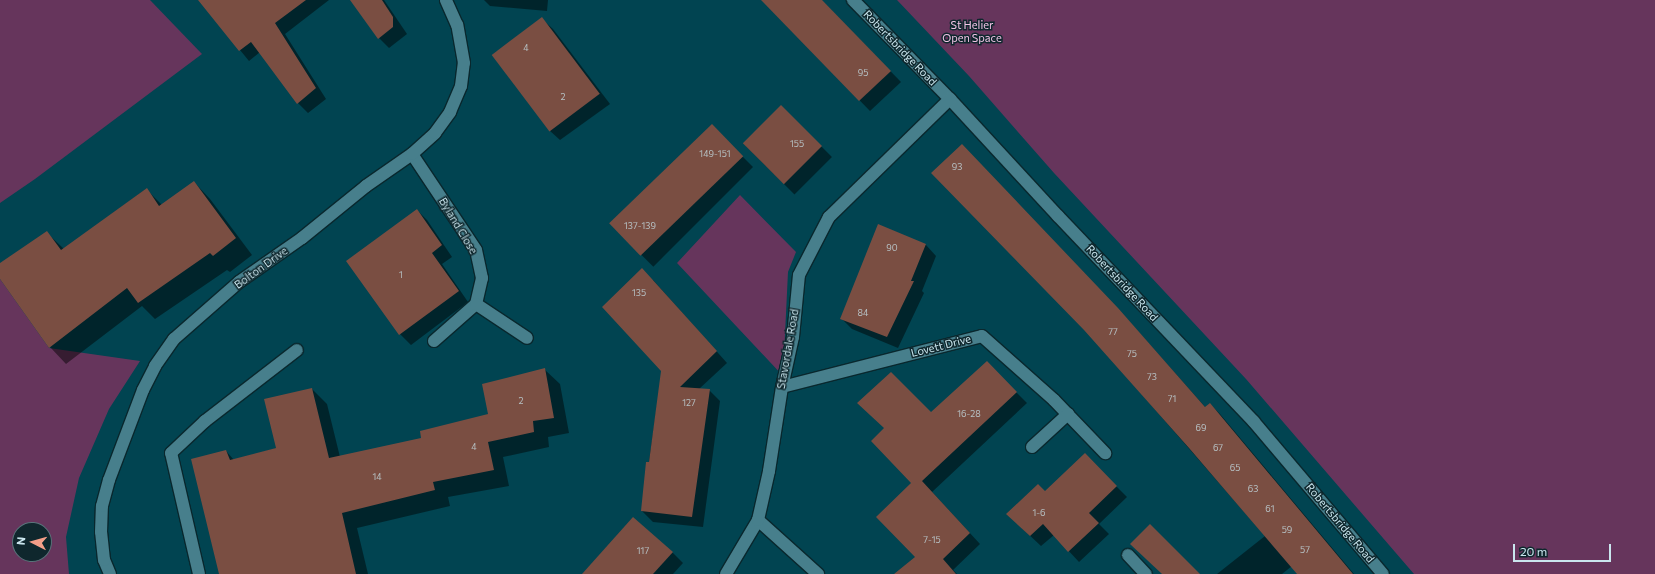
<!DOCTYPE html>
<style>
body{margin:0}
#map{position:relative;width:1655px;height:574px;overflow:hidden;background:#014451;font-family:Commissioner,sans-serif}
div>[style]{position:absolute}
.green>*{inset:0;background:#66355c}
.shadow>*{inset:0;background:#0007;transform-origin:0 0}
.building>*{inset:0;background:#7a4e42;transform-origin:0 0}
.roads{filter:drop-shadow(1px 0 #09282e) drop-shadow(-1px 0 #09282e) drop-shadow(0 1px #09282e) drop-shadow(0 -1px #09282e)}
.service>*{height:12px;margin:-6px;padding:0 6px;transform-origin:6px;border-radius:6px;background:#477f8c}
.minor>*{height:12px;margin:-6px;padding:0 6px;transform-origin:6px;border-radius:6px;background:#477f8c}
span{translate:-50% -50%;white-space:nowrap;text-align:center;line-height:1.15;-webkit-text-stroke:3px #0f272d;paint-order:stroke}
.number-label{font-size:9px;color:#b6c0c3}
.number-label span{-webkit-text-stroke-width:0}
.park-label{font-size:11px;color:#f2c4e6}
.street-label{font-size:11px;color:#cae6ee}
.north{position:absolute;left:12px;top:522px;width:40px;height:40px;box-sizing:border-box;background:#0f272d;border:1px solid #5a737a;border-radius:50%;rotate:276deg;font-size:11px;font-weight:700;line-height:16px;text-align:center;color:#cae6ee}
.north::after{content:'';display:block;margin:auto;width:14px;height:18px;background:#f49e88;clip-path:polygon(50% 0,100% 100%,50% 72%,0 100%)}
.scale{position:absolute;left:1513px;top:544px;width:98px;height:18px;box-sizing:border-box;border:2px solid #cae6ee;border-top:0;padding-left:5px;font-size:12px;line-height:14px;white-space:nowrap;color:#cae6ee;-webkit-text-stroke:3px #0f272d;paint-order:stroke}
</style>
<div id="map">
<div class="green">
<i style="clip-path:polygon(0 0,150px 0,202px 54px,35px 179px,0 203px)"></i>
<i style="clip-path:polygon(897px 0,1655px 0,1655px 574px,1414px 574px,1246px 379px,1054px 173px,969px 76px)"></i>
<i style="clip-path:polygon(740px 195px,796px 252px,788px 272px,783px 376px,677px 263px)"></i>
<i style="clip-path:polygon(evenodd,0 279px,49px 348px,140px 361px,109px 409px,79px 478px,66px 537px,69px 574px,0 574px,0 279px,20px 530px,44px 530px,44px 554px,20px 554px,20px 530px)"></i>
</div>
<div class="shadow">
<i style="clip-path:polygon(199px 0,329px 0,285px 34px,326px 99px,308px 113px,298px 103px,260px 52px,249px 61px)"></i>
<i style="clip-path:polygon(351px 0,384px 0,407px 34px,389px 48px,379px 38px)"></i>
<i style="clip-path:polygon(484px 0,548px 0,547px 11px,490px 6px)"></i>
<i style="clip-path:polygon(762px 0,821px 0,901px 82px,870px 111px)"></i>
<i style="clip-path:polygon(542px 19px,553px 29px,610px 104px,560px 140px,549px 130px,494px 56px)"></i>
<i style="left:781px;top:106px;width:72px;height:53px;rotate:45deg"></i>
<i style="left:712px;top:126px;width:58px;height:141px;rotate:45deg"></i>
<i style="clip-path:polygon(194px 182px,210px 199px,252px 255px,230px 272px,227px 270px,155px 319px,142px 306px,66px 364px,50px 347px,0 278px,0 264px,47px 233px,64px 249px,146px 189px,162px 205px)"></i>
<i style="clip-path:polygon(417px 210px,427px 220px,452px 257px,442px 264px,468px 302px,411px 345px,400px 334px,347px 261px)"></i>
<i style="clip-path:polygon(879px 225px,926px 245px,936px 256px,922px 291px,924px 293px,898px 348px,852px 329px,841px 318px)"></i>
<i style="clip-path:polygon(653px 280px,727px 363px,699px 389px,709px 390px,720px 401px,703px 527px,653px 522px,642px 511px,662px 370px)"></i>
<i style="clip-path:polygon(1127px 319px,1206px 408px,1210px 404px,1220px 414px,1354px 574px,1298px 574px,1292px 566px,1282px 574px,1217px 574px,1265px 536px,1085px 329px)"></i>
<i style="clip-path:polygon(987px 363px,1027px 403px,932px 492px,980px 544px,953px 570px,957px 574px,912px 574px,916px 557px,913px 483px,931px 414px)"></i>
<i style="clip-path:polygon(544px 369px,560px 384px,569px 433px,548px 437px,549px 447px,503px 457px,509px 486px,448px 497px,450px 506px,357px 528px,368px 574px,220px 574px,226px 451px,234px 460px,277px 448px,312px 389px,327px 404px,340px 457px,422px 439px,489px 414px)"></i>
<i style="clip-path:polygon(1085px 455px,1127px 497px,1099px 524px,1109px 534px,1079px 562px,1054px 535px,1041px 546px,1007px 514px,1045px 492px)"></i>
<i style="clip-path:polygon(672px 552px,683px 563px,673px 574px,585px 574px)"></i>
</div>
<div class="building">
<i style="clip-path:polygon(198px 0,306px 0,275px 23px,316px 88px,297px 104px,251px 42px,239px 51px)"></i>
<i style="clip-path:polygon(350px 0,382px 0,393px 17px,393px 27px,378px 39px)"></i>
<i style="clip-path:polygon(761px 0,822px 0,891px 71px,859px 101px)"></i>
<i style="left:542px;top:17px;width:96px;height:63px;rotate:53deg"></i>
<i style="left:781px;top:105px;width:58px;height:54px;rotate:45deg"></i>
<i style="left:712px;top:124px;width:45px;height:143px;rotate:46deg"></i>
<i style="clip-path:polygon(962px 144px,1118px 308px,1205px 407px,1210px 403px,1353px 574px,1297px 574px,1189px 448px,1084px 330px,931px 173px)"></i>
<i style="clip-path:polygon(194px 181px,236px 238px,213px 256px,210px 253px,138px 303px,127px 288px,49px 348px,0 279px,0 263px,47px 231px,61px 250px,147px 188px,159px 206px)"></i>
<i style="clip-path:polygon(417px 209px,442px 245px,432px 253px,459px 291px,399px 335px,346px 261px)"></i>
<i style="clip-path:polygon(878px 224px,926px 244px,911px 281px,914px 281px,887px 337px,840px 319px)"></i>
<i style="clip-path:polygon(642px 268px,717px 351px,680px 387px,710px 389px,692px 517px,641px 511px,646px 462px,649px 462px,661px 371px,602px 307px)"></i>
<i style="clip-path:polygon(987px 361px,1017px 392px,922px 481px,970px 533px,943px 559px,956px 574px,894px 574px,915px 557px,876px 517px,911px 483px,871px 441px,884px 428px,857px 403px,891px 372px,931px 412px)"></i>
<i style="clip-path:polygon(545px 368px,554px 418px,533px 421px,534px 432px,488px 442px,494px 470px,433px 482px,435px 490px,342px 513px,356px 574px,219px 574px,191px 459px,226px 450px,230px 460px,276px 448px,264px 399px,312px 388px,329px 458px,421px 438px,420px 431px,488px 414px,482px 384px)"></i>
<i style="clip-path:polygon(1085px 453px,1117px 486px,1089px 513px,1099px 523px,1068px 552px,1043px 524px,1030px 536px,1006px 514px,1038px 484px,1045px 491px)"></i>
<i style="clip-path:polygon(633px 517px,673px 552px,653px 574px,582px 574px)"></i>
<i style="clip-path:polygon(1150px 524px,1200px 574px,1162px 574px,1130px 544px)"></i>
</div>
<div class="roads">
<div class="service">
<i style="left:1128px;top:555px;width:26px;rotate:47deg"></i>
<i style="left:199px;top:574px;width:124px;rotate:-103deg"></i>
<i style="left:171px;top:453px;width:47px;rotate:-43.3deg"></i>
<i style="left:205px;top:421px;width:116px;rotate:-37.7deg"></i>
</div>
<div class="minor">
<i style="left:853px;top:0;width:139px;rotate:45.6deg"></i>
<i style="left:950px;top:99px;width:159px;rotate:47.3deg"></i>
<i style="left:1058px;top:216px;width:284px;rotate:46.4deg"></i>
<i style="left:1254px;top:422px;width:199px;rotate:49.7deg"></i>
<i style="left:412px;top:154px;width:115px;rotate:56.3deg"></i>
<i style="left:476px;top:250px;width:29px;rotate:78deg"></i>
<i style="left:482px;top:278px;width:27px;rotate:103deg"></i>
<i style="left:476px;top:304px;width:56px;rotate:138.6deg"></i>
<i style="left:476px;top:304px;width:61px;rotate:33.7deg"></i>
<i style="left:782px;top:387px;width:206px;rotate:-14.3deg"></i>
<i style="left:982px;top:336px;width:96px;rotate:41.6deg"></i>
<i style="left:1054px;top:400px;width:74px;rotate:46.1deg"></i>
<i style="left:1032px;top:447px;width:49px;rotate:-42.5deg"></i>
<i style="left:758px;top:520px;width:81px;rotate:42deg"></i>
<i style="left:110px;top:574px;width:15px;rotate:-113deg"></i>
<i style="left:104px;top:560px;width:28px;rotate:-96deg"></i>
<i style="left:101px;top:532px;width:26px;rotate:-88deg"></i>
<i style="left:102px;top:506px;width:27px;rotate:-75deg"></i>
<i style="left:109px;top:480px;width:96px;rotate:-69.3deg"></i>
<i style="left:143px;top:390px;width:27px;rotate:-63deg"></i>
<i style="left:155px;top:366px;width:33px;rotate:-55deg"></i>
<i style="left:174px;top:339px;width:86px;rotate:-41.2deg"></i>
<i style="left:239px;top:282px;width:77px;rotate:-34.9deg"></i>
<i style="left:302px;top:238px;width:82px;rotate:-39.1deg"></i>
<i style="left:366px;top:186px;width:56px;rotate:-34.8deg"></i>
<i style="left:412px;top:154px;width:31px;rotate:-42deg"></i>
<i style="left:435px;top:133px;width:26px;rotate:-54deg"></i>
<i style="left:450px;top:112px;width:28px;rotate:-67deg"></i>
<i style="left:461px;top:86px;width:23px;rotate:-83deg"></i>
<i style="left:464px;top:63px;width:39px;rotate:-100deg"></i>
<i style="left:457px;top:25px;width:27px;rotate:-114deg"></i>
<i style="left:726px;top:574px;width:63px;rotate:-59.3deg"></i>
<i style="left:758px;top:520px;width:50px;rotate:-77.3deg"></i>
<i style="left:769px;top:471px;width:85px;rotate:-81.2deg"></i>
<i style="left:782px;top:387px;width:51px;rotate:-77.6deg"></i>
<i style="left:793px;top:337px;width:62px;rotate:-84.5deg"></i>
<i style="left:799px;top:275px;width:65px;rotate:-62.7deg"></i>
<i style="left:829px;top:217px;width:169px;rotate:-44.3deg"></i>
</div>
</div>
<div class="number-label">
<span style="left:526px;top:48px">4</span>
<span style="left:863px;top:73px">95</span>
<span style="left:563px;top:97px">2</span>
<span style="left:797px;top:144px">155</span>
<span style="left:715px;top:154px">149-151</span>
<span style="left:957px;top:167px">93</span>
<span style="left:640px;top:226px">137-139</span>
<span style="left:892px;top:248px">90</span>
<span style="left:401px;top:275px">1</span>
<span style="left:639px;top:293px">135</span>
<span style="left:863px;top:313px">84</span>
<span style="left:1113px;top:332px">77</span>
<span style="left:1132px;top:354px">75</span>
<span style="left:1152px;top:377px">73</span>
<span style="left:1172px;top:399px">71</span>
<span style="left:521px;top:401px">2</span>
<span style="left:689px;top:403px">127</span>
<span style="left:969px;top:414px">16-28</span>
<span style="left:1201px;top:428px">69</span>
<span style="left:474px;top:447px">4</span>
<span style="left:1218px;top:448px">67</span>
<span style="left:1235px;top:468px">65</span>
<span style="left:377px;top:477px">14</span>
<span style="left:1253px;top:489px">63</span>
<span style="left:1270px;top:509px">61</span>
<span style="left:1039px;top:513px">1-6</span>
<span style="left:1287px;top:530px">59</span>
<span style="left:932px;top:540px">7-15</span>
<span style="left:1305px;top:550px">57</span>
<span style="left:643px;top:551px">117</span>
</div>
<div class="park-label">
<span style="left:972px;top:32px">St Helier<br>Open Space</span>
</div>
<div class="street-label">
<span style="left:900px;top:48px;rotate:46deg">Robertsbridge Road</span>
<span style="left:458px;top:226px;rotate:59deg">Byland Close</span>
<span style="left:261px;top:268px;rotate:-36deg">Bolton Drive</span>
<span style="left:1122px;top:283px;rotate:47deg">Robertsbridge Road</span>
<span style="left:941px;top:346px;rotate:-14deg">Lovett Drive</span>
<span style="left:788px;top:349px;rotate:-80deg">Stavordale Road</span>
<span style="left:1340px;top:523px;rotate:50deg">Robertsbridge Road</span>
</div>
<div class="north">N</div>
<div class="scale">20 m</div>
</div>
